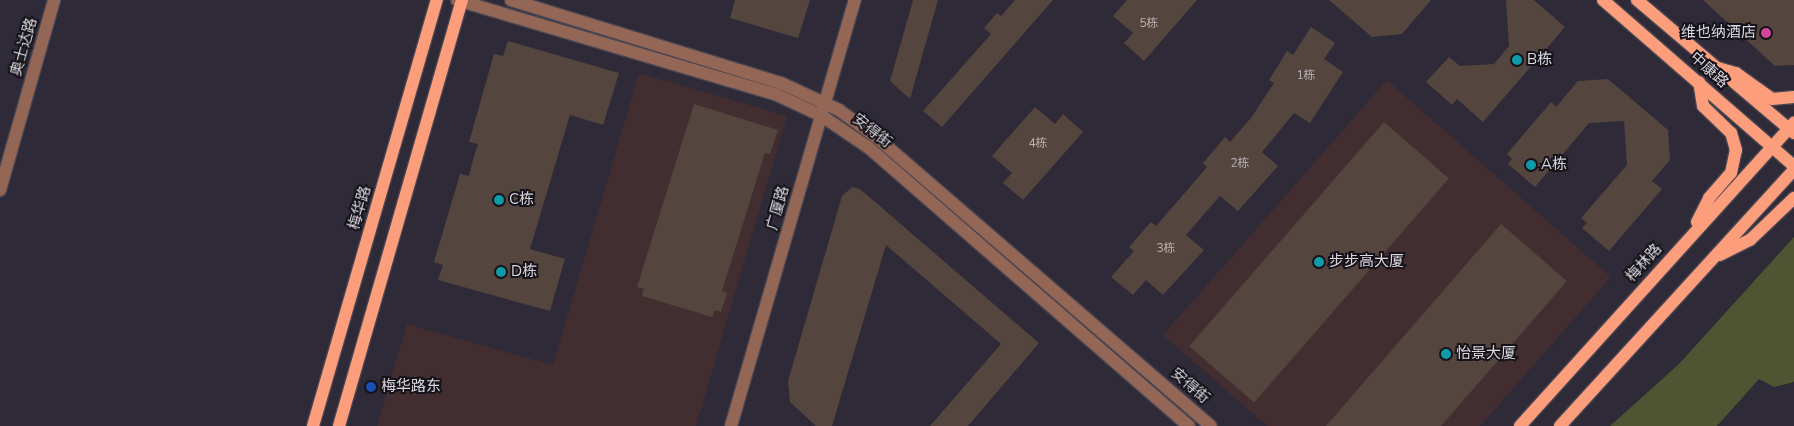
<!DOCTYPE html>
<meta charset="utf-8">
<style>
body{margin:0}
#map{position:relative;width:1794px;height:426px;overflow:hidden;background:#2e2a37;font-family:"Nunito Sans","Noto Sans SC",sans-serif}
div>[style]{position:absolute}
.commercial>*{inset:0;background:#422d31}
.green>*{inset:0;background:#4f5532}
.building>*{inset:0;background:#54453e;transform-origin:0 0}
.roads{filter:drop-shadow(1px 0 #4a4652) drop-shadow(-1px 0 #4a4652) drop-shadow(0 1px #4a4652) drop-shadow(0 -1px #4a4652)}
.minor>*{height:12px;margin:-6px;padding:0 6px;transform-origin:6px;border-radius:6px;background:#946655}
.major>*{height:12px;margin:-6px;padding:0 6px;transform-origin:6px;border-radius:6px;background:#fc9e7b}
.dots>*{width:14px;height:14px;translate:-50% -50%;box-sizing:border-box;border:2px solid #151319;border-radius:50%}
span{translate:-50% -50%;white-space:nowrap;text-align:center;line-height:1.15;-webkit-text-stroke:4px #151319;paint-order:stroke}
.number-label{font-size:12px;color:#b8b2b7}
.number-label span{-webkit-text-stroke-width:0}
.poi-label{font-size:15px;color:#dad7df}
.right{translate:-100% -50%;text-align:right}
.left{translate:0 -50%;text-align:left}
.street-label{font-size:15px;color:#dad7df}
</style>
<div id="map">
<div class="commercial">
<i style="clip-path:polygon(639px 73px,787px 116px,696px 426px,377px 426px,407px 324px,553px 365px)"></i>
<i style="clip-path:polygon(1387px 80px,1611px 277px,1480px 426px,1267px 426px,1163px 335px)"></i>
</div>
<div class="green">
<i style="clip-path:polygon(1794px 237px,1794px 382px,1774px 387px,1759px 379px,1717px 426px,1610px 426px,1679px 364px)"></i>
</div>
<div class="building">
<i style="clip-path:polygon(735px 0,810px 0,798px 38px,730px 18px)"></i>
<i style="clip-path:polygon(913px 0,938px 0,910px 99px,890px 81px)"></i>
<i style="clip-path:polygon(1015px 0,1053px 0,942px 127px,923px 111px,991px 34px,984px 28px,997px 13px,1001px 16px)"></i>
<i style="clip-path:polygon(1127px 0,1197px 0,1144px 61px,1124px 43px,1133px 33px,1113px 16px)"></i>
<i style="clip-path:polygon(1329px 0,1431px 0,1402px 34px,1372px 37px)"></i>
<i style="clip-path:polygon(1506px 0,1534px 0,1565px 27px,1483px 122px,1457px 99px,1452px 105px,1426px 82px,1449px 57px,1460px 66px,1494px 64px,1509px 46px)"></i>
<i style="clip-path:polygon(1703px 0,1794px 0,1794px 65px,1775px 66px)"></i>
<i style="clip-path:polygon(1311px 27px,1335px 43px,1324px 59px,1343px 72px,1310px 123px,1294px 113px,1262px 152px,1278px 166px,1238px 211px,1220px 196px,1186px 235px,1204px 250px,1163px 295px,1146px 280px,1133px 295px,1111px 277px,1134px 251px,1129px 247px,1151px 222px,1156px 226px,1189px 188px,1207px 167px,1203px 163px,1225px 137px,1230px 142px,1251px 118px,1274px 83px,1269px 80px,1287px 51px,1293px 55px)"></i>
<i style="clip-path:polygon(508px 41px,619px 73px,603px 125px,570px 115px,530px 249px,565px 259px,550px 311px,438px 280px,443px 265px,434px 262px,460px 174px,469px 176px,473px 160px,478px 144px,469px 142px,494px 54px,503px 56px)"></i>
<i style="clip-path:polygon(1608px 79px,1668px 130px,1670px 160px,1652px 181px,1662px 189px,1609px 251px,1582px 228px,1587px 223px,1581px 218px,1627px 165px,1624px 121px,1589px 123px,1535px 187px,1508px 164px,1512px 159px,1507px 154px,1551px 102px,1556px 107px,1578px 81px)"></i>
<i style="clip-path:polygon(694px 104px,778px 130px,770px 154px,765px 153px,722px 291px,727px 293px,721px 312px,715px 310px,712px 317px,642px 296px,644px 289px,637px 287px)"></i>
<i style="clip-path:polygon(1035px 107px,1055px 124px,1063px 114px,1083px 132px,1023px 200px,1003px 183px,1012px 173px,992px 156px)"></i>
<i style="left:1384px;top:122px;width:86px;height:297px;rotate:41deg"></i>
<i style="clip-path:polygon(852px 187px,860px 189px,1039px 343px,968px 426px,930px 426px,1001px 344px,886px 245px,832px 426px,816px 426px,790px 402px,788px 381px,842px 196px)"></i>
<i style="clip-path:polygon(1501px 224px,1567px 281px,1441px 426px,1326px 426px)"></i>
</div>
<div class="roads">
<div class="minor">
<i style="left:457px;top:0;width:332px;rotate:16.5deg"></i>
<i style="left:775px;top:94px;width:52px;rotate:25.1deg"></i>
<i style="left:822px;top:116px;width:57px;rotate:34.2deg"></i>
<i style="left:869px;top:148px;width:424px;rotate:41deg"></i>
<i style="left:511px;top:0;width:282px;rotate:17.1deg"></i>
<i style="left:781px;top:83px;width:64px;rotate:25deg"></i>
<i style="left:839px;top:110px;width:46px;rotate:36.1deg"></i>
<i style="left:876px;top:137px;width:442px;rotate:40.8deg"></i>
<i style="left:0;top:190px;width:198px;rotate:-74.1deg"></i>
<i style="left:731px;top:426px;width:444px;rotate:-73.8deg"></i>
</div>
<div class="major">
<i style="left:1603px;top:0;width:253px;rotate:41deg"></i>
<i style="left:1637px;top:0;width:206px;rotate:40.3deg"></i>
<i style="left:1718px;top:68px;width:19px;rotate:16deg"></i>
<i style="left:1736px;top:73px;width:44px;rotate:35.8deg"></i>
<i style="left:1772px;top:99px;width:22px;rotate:-5deg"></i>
<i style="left:1697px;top:222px;width:27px;rotate:-63deg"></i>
<i style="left:1709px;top:198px;width:33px;rotate:-49deg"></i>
<i style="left:1731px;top:173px;width:24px;rotate:-78deg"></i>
<i style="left:1736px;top:150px;width:18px;rotate:-106deg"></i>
<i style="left:1731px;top:133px;width:39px;rotate:-136deg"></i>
<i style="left:1703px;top:106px;width:24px;rotate:-99deg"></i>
<i style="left:1720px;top:255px;width:34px;rotate:-27deg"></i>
<i style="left:1750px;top:240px;width:61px;rotate:-43.7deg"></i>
<i style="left:313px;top:426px;width:444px;rotate:-73.8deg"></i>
<i style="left:339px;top:426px;width:443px;rotate:-73.9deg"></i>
<i style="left:1520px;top:426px;width:409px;rotate:-47.9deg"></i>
<i style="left:1560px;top:426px;width:347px;rotate:-47.6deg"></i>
</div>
</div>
<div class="dots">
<i style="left:1766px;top:33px;background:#d1479c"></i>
<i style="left:1517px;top:60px;background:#0f9aa8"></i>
<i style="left:1531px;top:165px;background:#0f9aa8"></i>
<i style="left:499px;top:200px;background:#0f9aa8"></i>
<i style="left:1319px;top:262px;background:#0f9aa8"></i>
<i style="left:501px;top:272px;background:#0f9aa8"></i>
<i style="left:1446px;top:354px;background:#0f9aa8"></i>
<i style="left:371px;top:387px;background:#1a4fb4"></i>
</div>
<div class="number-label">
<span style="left:1149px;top:24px">5栋</span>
<span style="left:1306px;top:76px">1栋</span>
<span style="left:1038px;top:144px">4栋</span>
<span style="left:1240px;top:164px">2栋</span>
<span style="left:1166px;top:249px">3栋</span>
</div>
<div class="poi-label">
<span class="right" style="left:1756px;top:33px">维也纳酒店</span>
<span class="left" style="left:1527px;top:60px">B栋</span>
<span class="left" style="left:1541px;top:165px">A栋</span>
<span class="left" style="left:509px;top:200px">C栋</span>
<span class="left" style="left:1329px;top:262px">步步高大厦</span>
<span class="left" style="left:511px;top:272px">D栋</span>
<span class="left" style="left:1456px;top:354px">怡景大厦</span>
<span class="left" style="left:381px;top:387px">梅华路东</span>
</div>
<div class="street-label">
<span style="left:24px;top:47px;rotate:-74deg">奥士达路</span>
<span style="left:1709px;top:70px;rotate:42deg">中康路</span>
<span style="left:872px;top:131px;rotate:38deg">安得街</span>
<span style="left:360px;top:208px;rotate:-74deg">梅华路</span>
<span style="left:778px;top:208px;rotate:-74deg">广厦路</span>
<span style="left:1644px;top:263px;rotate:-48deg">梅林路</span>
<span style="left:1190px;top:386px;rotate:41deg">安得街</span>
</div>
</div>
